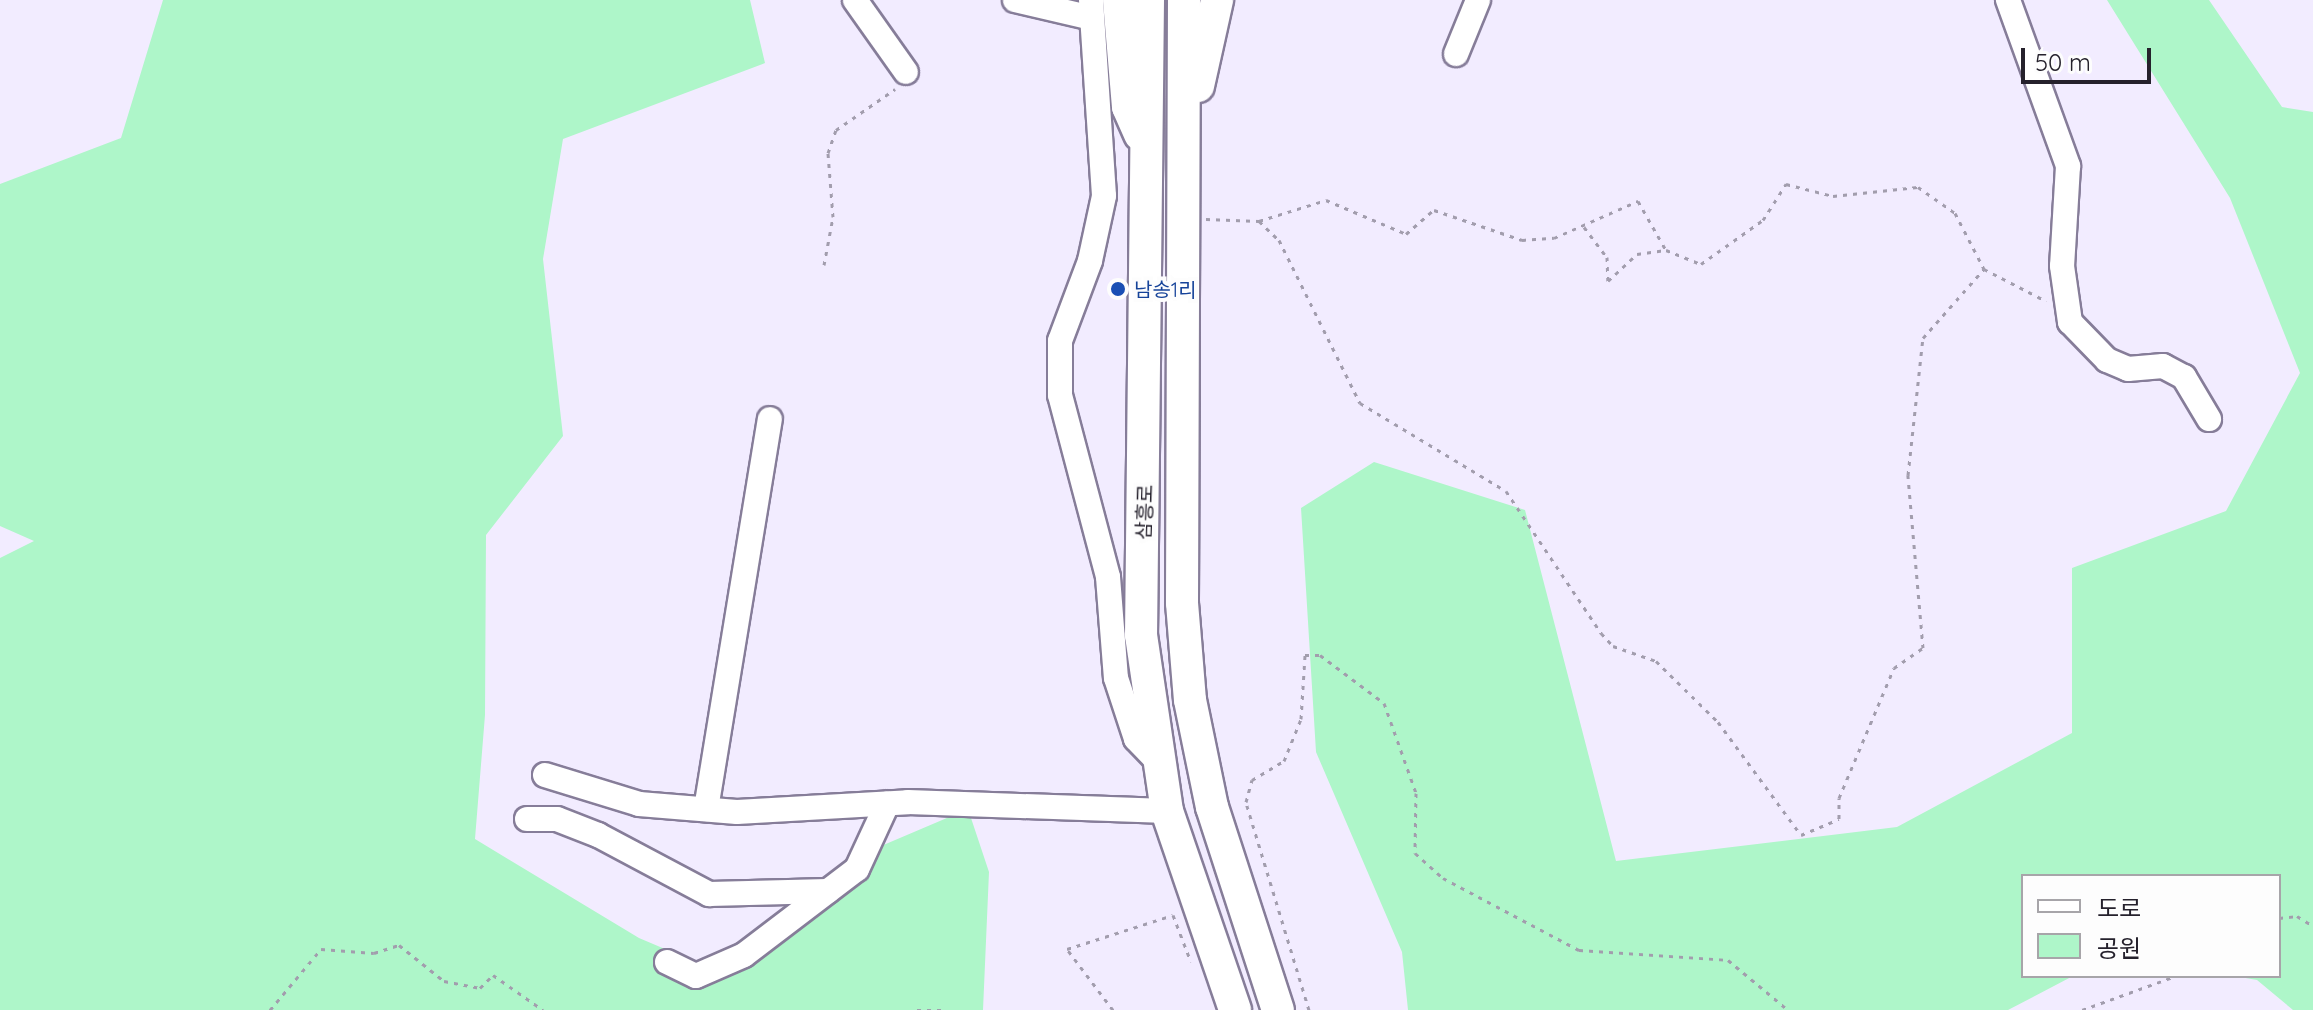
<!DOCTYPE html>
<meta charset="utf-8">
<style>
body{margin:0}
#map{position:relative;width:2313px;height:1010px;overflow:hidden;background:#f2ecff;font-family:Quicksand,"Noto Sans KR",sans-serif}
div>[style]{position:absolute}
.green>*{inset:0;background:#aef6c9}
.path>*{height:3px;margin-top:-1.5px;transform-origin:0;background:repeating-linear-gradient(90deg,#a29dad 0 4px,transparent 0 10px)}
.roads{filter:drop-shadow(2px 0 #867d99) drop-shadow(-2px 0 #867d99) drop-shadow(0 2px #867d99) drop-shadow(0 -2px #867d99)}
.minor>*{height:24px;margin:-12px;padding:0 12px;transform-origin:12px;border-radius:12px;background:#fff}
.major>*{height:32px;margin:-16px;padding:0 16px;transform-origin:16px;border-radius:16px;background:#fff}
.dots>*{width:22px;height:22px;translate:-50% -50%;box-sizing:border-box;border:4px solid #fdfdfd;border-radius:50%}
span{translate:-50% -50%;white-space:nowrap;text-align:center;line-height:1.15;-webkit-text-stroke:8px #fdfdfd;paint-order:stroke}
.transit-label{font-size:20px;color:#164399}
.left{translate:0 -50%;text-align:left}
.street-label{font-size:20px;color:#25212c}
.legend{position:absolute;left:2021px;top:874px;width:260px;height:104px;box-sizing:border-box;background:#fdfdfd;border:2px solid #a7a5a9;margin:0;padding:10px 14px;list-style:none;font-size:24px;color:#25212c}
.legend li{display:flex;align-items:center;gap:16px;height:40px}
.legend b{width:40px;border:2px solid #a7a5a9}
.scale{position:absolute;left:2021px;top:48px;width:130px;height:36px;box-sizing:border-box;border:4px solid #25212c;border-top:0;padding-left:10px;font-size:24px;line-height:28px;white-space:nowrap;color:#25212c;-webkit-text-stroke:6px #fdfdfd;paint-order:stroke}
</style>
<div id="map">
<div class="green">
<i style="clip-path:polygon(163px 0,750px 0,765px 63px,563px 139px,543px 259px,563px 436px,486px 535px,485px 715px,475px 839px,639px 938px,712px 969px,867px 852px,968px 809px,989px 872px,983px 1010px,0 1010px,0 558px,34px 541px,0 526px,0 184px,121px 138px)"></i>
<i style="clip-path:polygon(2107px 0,2209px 0,2282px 107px,2313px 112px,2313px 1010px,2293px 1010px,2257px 980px,2234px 976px,2279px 976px,2279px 876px,2023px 876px,2023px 976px,2073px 976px,2008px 1010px,1408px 1010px,1402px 952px,1316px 752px,1301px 508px,1374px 462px,1525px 510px,1616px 861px,1897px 827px,2072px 733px,2072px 568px,2226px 511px,2300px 373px,2230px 198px)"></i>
</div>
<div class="path">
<i style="left:1206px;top:219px;width:53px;rotate:2.2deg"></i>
<i style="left:1259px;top:221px;width:70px;rotate:-17.4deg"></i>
<i style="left:1326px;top:200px;width:87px;rotate:23deg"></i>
<i style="left:1406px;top:234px;width:37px;rotate:-41deg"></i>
<i style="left:1434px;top:210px;width:93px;rotate:18.8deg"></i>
<i style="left:1522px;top:240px;width:32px;rotate:-4deg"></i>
<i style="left:1554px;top:238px;width:92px;rotate:-23.8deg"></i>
<i style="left:1638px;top:201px;width:56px;rotate:60.3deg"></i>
<i style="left:1666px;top:250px;width:38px;rotate:22deg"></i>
<i style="left:1701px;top:264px;width:76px;rotate:-35.4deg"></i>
<i style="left:1763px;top:220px;width:43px;rotate:-57.4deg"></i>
<i style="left:1786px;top:184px;width:49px;rotate:14.3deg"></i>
<i style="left:1833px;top:196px;width:85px;rotate:-6deg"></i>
<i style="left:1918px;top:187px;width:45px;rotate:35.1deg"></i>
<i style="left:1955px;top:213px;width:63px;rotate:62.6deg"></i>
<i style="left:1984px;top:269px;width:70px;rotate:27.3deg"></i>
<i style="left:1259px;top:221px;width:28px;rotate:44deg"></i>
<i style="left:1279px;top:240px;width:182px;rotate:63.6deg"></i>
<i style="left:1360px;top:403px;width:170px;rotate:31.1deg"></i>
<i style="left:1506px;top:491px;width:171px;rotate:56.2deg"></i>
<i style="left:1601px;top:633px;width:18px;rotate:47deg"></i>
<i style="left:1613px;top:646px;width:46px;rotate:19.2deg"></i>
<i style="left:1656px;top:661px;width:87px;rotate:44.5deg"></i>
<i style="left:1718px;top:722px;width:140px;rotate:53.7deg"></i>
<i style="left:1801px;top:835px;width:41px;rotate:-22.8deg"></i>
<i style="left:1839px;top:819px;width:21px;rotate:-90deg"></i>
<i style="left:1839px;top:798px;width:141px;rotate:-67.1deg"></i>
<i style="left:1894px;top:668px;width:35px;rotate:-35deg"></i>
<i style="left:1923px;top:648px;width:174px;rotate:-95deg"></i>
<i style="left:1908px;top:475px;width:138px;rotate:-83.8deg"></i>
<i style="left:1923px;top:338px;width:92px;rotate:-48.5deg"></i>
<i style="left:1584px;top:227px;width:38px;rotate:53deg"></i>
<i style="left:1607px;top:257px;width:24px;rotate:88deg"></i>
<i style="left:1608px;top:281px;width:40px;rotate:-43deg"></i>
<i style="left:1637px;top:254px;width:29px;rotate:-8deg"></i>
<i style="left:824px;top:265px;width:49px;rotate:-79.4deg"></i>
<i style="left:833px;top:217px;width:64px;rotate:-94.5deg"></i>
<i style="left:828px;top:153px;width:24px;rotate:-71deg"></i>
<i style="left:836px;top:130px;width:72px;rotate:-34.8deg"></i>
<i style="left:2279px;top:918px;width:18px;rotate:-6deg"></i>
<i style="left:2297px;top:916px;width:19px;rotate:32deg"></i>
<i style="left:270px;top:1010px;width:80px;rotate:-50.1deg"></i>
<i style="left:321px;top:949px;width:53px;rotate:4.3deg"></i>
<i style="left:374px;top:953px;width:26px;rotate:-18deg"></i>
<i style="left:399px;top:945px;width:58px;rotate:38.7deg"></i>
<i style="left:444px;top:981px;width:37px;rotate:11deg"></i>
<i style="left:480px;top:988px;width:18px;rotate:-45deg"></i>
<i style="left:493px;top:975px;width:61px;rotate:35deg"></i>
<i style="left:917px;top:1010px;width:30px"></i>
<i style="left:1113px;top:1010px;width:76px;rotate:-127deg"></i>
<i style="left:1067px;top:949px;width:111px;rotate:-17.8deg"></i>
<i style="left:1173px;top:915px;width:50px;rotate:69deg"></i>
<i style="left:1309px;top:1010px;width:217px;rotate:-106.9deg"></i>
<i style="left:1246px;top:802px;width:23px;rotate:-75deg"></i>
<i style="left:1252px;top:780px;width:37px;rotate:-31deg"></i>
<i style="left:1284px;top:761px;width:45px;rotate:-68deg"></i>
<i style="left:1301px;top:719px;width:64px;rotate:-86.4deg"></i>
<i style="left:1305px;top:655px;width:15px"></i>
<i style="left:1320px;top:655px;width:80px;rotate:36.9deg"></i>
<i style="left:1384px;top:703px;width:96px;rotate:70.4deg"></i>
<i style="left:1416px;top:793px;width:60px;rotate:91deg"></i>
<i style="left:1415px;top:853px;width:38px;rotate:42deg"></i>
<i style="left:1443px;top:878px;width:154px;rotate:27.9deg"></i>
<i style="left:1579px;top:950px;width:149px;rotate:3.8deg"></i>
<i style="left:1728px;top:960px;width:78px;rotate:39.8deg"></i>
<i style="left:2082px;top:1010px;width:100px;rotate:-19.9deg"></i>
</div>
<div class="roads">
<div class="minor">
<i style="left:855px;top:0;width:88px;rotate:54.7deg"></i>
<i style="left:1015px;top:0;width:75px;rotate:13.1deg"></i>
<i style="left:1091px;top:0;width:196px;rotate:86.2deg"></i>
<i style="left:1104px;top:196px;width:66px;rotate:102.2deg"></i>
<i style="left:1090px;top:261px;width:85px;rotate:110.6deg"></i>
<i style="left:1060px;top:341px;width:54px;rotate:90deg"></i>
<i style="left:1060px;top:395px;width:188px;rotate:75.2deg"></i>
<i style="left:1108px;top:577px;width:101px;rotate:85.5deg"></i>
<i style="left:1116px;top:678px;width:64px;rotate:71.8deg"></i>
<i style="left:1136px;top:739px;width:32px;rotate:46deg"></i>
<i style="left:2008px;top:0;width:177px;rotate:70.1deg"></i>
<i style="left:2068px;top:166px;width:100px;rotate:93.4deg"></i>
<i style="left:2062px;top:266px;width:57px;rotate:81.9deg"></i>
<i style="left:2070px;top:322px;width:53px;rotate:45.8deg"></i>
<i style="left:2107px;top:360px;width:23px;rotate:23deg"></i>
<i style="left:2128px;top:369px;width:35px;rotate:-5deg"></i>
<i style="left:2163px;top:366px;width:24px;rotate:28deg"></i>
<i style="left:2184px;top:377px;width:49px;rotate:59.2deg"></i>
<i style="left:1456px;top:54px;width:58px;rotate:-67.8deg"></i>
<i style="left:545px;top:775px;width:98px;rotate:17.1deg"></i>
<i style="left:639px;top:804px;width:98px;rotate:4.7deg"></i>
<i style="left:737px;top:812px;width:171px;rotate:-3.3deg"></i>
<i style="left:908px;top:802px;width:259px;rotate:2deg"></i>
<i style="left:706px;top:809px;width:395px;rotate:-80.7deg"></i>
<i style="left:527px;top:819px;width:30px"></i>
<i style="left:557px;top:819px;width:44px;rotate:21.3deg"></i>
<i style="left:598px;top:835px;width:126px;rotate:28deg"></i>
<i style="left:709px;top:894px;width:119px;rotate:-1.4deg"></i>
<i style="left:667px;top:962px;width:32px;rotate:26deg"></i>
<i style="left:696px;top:976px;width:52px;rotate:-23.6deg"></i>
<i style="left:744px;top:955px;width:142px;rotate:-37.3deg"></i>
<i style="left:857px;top:869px;width:72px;rotate:-65.2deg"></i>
</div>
<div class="major">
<i style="left:1119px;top:0;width:107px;rotate:85.2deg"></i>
<i style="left:1128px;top:107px;width:30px;rotate:66deg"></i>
<i style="left:1148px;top:0;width:635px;rotate:90.63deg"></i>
<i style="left:1141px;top:635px;width:178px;rotate:81.6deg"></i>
<i style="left:1167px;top:811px;width:210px;rotate:71.1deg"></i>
<i style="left:1184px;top:0;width:603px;rotate:90.19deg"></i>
<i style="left:1182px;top:603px;width:97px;rotate:85.3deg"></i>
<i style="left:1190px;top:700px;width:109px;rotate:78.4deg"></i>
<i style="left:1212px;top:807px;width:213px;rotate:72deg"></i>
<i style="left:1198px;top:86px;width:88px;rotate:-77.5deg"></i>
</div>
</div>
<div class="dots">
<i style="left:1118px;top:289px;background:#1a4fb4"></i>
</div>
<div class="transit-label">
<span class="left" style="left:1134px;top:289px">남송1리</span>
</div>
<div class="street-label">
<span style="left:1144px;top:512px;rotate:-88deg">삼흥로</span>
</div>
<ul class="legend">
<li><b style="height:10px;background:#fff"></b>도로</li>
<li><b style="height:22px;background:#aef6c9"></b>공원</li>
</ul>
<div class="scale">50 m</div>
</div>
